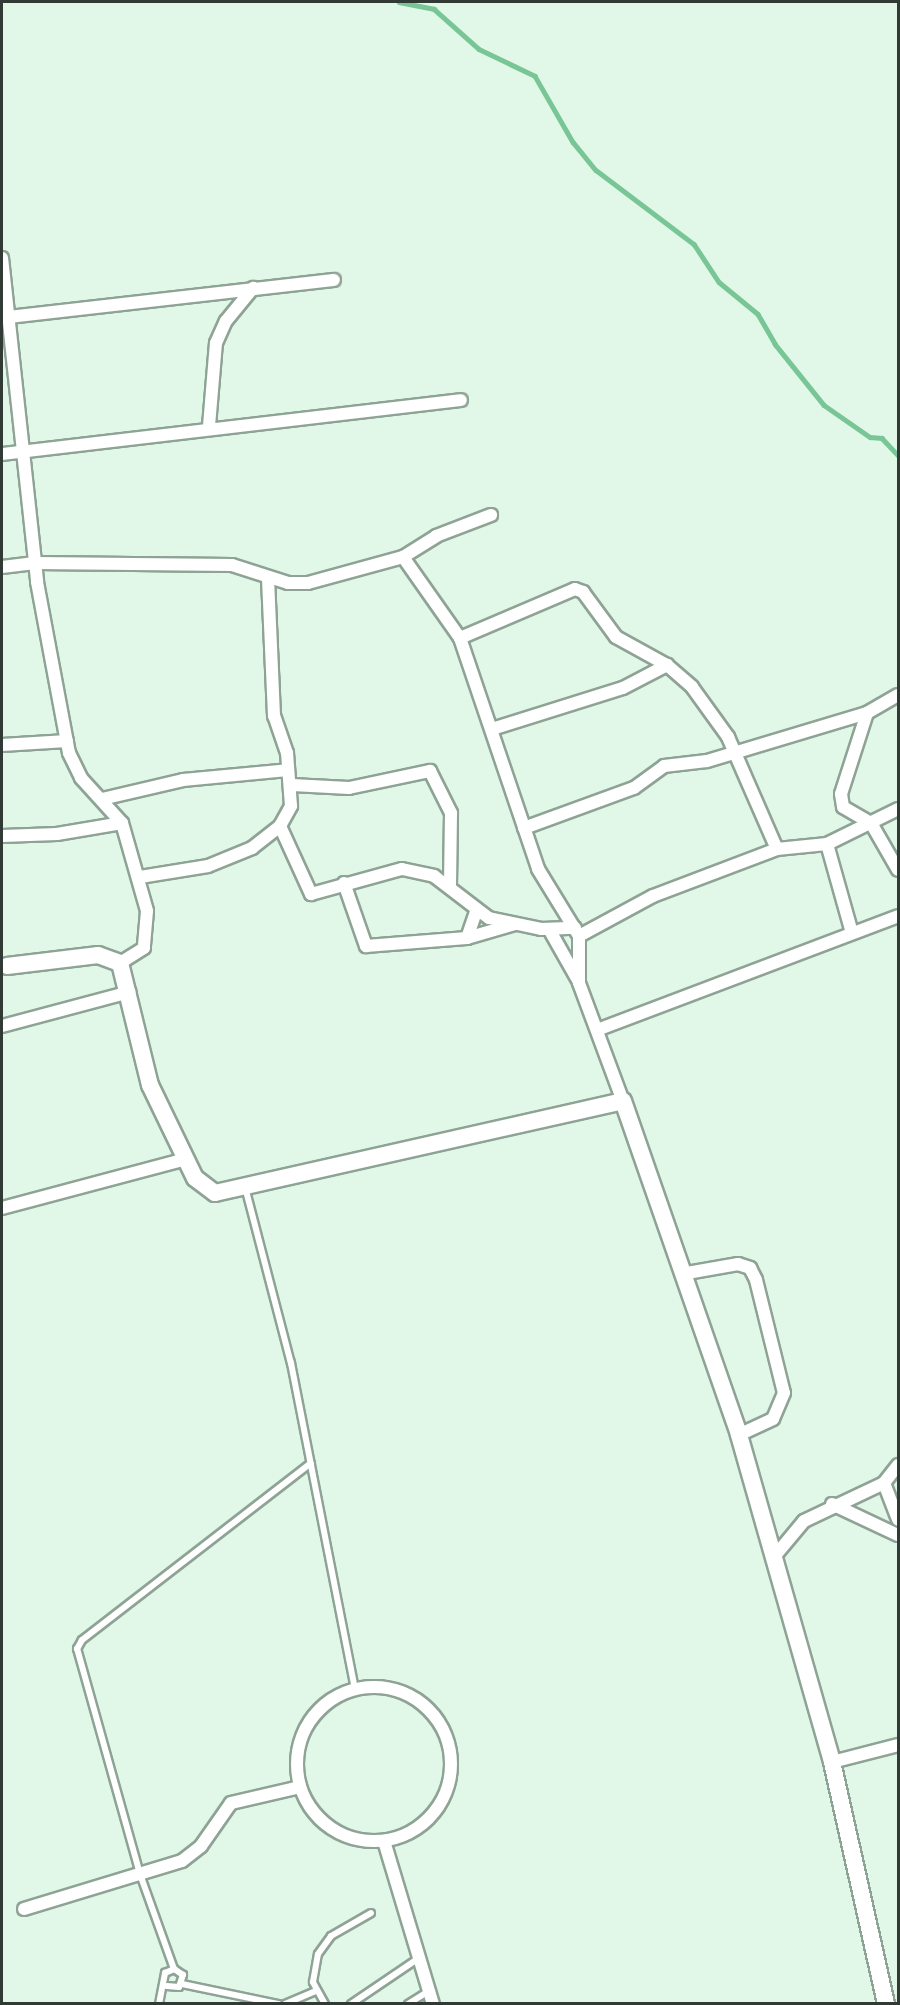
<!DOCTYPE html>
<style>
body{margin:0}
#map{position:relative;width:900px;height:2005px;overflow:hidden;background:#e1f7e8;font-family:Karla,sans-serif}
div>[style]{position:absolute}
.stream>*{height:4.5px;margin:-2.25px;padding:0 2.25px;transform-origin:2.25px;border-radius:2.25px;background:#78c696}
.roads{filter:drop-shadow(2px 0 #8ea395) drop-shadow(-2px 0 #8ea395) drop-shadow(0 2px #8ea395) drop-shadow(0 -2px #8ea395)}
.lane>*{height:6px;margin:-3px;padding:0 3px;transform-origin:3px;border-radius:3px;background:#fff}
.street>*{height:12px;margin:-6px;padding:0 6px;transform-origin:6px;border-radius:6px;background:#fff}
.street>.ring{margin:-6px;padding:0;box-sizing:content-box;background:none;border:12px solid #fff;border-radius:50%}
.secondary>*{height:16px;margin:-8px;padding:0 8px;transform-origin:8px;border-radius:8px;background:#fff}
span{translate:-50% -50%;white-space:nowrap;text-align:center;line-height:1.15;-webkit-text-stroke:4.5px #fff;paint-order:stroke}
.frame{position:absolute;inset:0;border:3px solid #323a35;pointer-events:none}
</style>
<div id="map">
<div class="stream">
<i style="left:399px;top:2px;width:36px;rotate:11deg"></i>
<i style="left:434px;top:9px;width:60px;rotate:41.6deg"></i>
<i style="left:479px;top:49px;width:62px;rotate:25.7deg"></i>
<i style="left:535px;top:76px;width:76px;rotate:60.1deg"></i>
<i style="left:573px;top:142px;width:36px;rotate:51deg"></i>
<i style="left:596px;top:170px;width:123px;rotate:37.1deg"></i>
<i style="left:694px;top:244px;width:45px;rotate:56.7deg"></i>
<i style="left:719px;top:282px;width:50px;rotate:39.4deg"></i>
<i style="left:758px;top:314px;width:34px;rotate:60deg"></i>
<i style="left:775px;top:344px;width:78px;rotate:51.2deg"></i>
<i style="left:824px;top:405px;width:56px;rotate:34.8deg"></i>
<i style="left:870px;top:437px;width:12px;rotate:5deg"></i>
<i style="left:882px;top:438px;width:23px;rotate:47deg"></i>
</div>
<div class="roads">
<div class="lane">
<i style="left:245px;top:1187px;width:182px;rotate:75.4deg"></i>
<i style="left:291px;top:1363px;width:332px;rotate:78.9deg"></i>
<i style="left:182px;top:1984px;width:99px;rotate:11.7deg"></i>
<i style="left:167px;top:1986px;width:12px;rotate:5deg"></i>
<i style="left:179px;top:1987px;width:13px;rotate:-72deg"></i>
<i style="left:183px;top:1975px;width:11px;rotate:-146deg"></i>
<i style="left:174px;top:1969px;width:101px;rotate:-109.7deg"></i>
<i style="left:140px;top:1874px;width:234px;rotate:-105.6deg"></i>
<i style="left:77px;top:1649px;width:10px;rotate:-61deg"></i>
<i style="left:82px;top:1640px;width:289px;rotate:-37.7deg"></i>
<i style="left:159px;top:2004px;width:32px;rotate:-79deg"></i>
<i style="left:165px;top:1973px;width:10px;rotate:-24deg"></i>
<i style="left:285px;top:2004px;width:34px;rotate:-23deg"></i>
<i style="left:325px;top:2004px;width:25px;rotate:-119deg"></i>
<i style="left:313px;top:1982px;width:28px;rotate:-80deg"></i>
<i style="left:318px;top:1954px;width:22px;rotate:-54deg"></i>
<i style="left:331px;top:1936px;width:46px;rotate:-29.9deg"></i>
<i style="left:351px;top:2004px;width:82px;rotate:-34.1deg"></i>
<i style="left:408px;top:2004px;width:25px;rotate:-32deg"></i>
</div>
<div class="street">
<i style="left:2px;top:258px;width:326px;rotate:83.8deg"></i>
<i style="left:37px;top:582px;width:174px;rotate:79.4deg"></i>
<i style="left:69px;top:753px;width:28px;rotate:64deg"></i>
<i style="left:81px;top:778px;width:61px;rotate:47.7deg"></i>
<i style="left:122px;top:823px;width:91px;rotate:74.1deg"></i>
<i style="left:147px;top:911px;width:37px;rotate:95deg"></i>
<i style="left:144px;top:948px;width:28px;rotate:148deg"></i>
<i style="left:8px;top:317px;width:328px;rotate:-6.5deg"></i>
<i style="left:209px;top:426px;width:83px;rotate:-85.2deg"></i>
<i style="left:216px;top:343px;width:24px;rotate:-66deg"></i>
<i style="left:226px;top:321px;width:43px;rotate:-50.7deg"></i>
<i style="left:2px;top:454px;width:462px;rotate:-6.7deg"></i>
<i style="left:403px;top:557px;width:39px;rotate:-32deg"></i>
<i style="left:436px;top:536px;width:59px;rotate:-20.9deg"></i>
<i style="left:2px;top:567px;width:33px;rotate:-7deg"></i>
<i style="left:35px;top:563px;width:197px;rotate:0.6deg"></i>
<i style="left:232px;top:565px;width:59px;rotate:17.8deg"></i>
<i style="left:288px;top:583px;width:20px"></i>
<i style="left:308px;top:583px;width:98px;rotate:-15.3deg"></i>
<i style="left:403px;top:557px;width:99px;rotate:54.9deg"></i>
<i style="left:460px;top:638px;width:244px;rotate:71.3deg"></i>
<i style="left:538px;top:869px;width:79px;rotate:58.5deg"></i>
<i style="left:579px;top:936px;width:47px;rotate:90deg"></i>
<i style="left:579px;top:983px;width:126px;rotate:69.6deg"></i>
<i style="left:460px;top:638px;width:125px;rotate:-23.1deg"></i>
<i style="left:575px;top:589px;width:9px;rotate:21deg"></i>
<i style="left:583px;top:592px;width:56px;rotate:53.7deg"></i>
<i style="left:616px;top:637px;width:58px;rotate:28.8deg"></i>
<i style="left:667px;top:665px;width:33px;rotate:41deg"></i>
<i style="left:692px;top:687px;width:62px;rotate:54.2deg"></i>
<i style="left:728px;top:737px;width:122px;rotate:66.4deg"></i>
<i style="left:898px;top:695px;width:36px;rotate:150deg"></i>
<i style="left:867px;top:713px;width:85px;rotate:107.8deg"></i>
<i style="left:841px;top:794px;width:13px;rotate:81deg"></i>
<i style="left:843px;top:807px;width:32px;rotate:30deg"></i>
<i style="left:871px;top:823px;width:54px;rotate:60.1deg"></i>
<i style="left:492px;top:729px;width:137px;rotate:-17.4deg"></i>
<i style="left:623px;top:688px;width:50px;rotate:-27.6deg"></i>
<i style="left:2px;top:745px;width:65px;rotate:-3.5deg"></i>
<i style="left:292px;top:785px;width:57px;rotate:3deg"></i>
<i style="left:349px;top:788px;width:83px;rotate:-11.9deg"></i>
<i style="left:430px;top:771px;width:47px;rotate:63.4deg"></i>
<i style="left:451px;top:813px;width:74px;rotate:90.8deg"></i>
<i style="left:102px;top:799px;width:83px;rotate:-13.2deg"></i>
<i style="left:183px;top:780px;width:105px;rotate:-5.4deg"></i>
<i style="left:280px;top:826px;width:75px;rotate:65.5deg"></i>
<i style="left:311px;top:894px;width:94px;rotate:-15.4deg"></i>
<i style="left:402px;top:869px;width:33px;rotate:12deg"></i>
<i style="left:434px;top:876px;width:69px;rotate:37.4deg"></i>
<i style="left:489px;top:918px;width:53px;rotate:11.9deg"></i>
<i style="left:541px;top:929px;width:34px;rotate:-2deg"></i>
<i style="left:524px;top:828px;width:117px;rotate:-20deg"></i>
<i style="left:634px;top:788px;width:37px;rotate:-36deg"></i>
<i style="left:664px;top:766px;width:43px;rotate:-6.6deg"></i>
<i style="left:707px;top:761px;width:167px;rotate:-16.7deg"></i>
<i style="left:2px;top:836px;width:55px;rotate:-2.1deg"></i>
<i style="left:57px;top:834px;width:66px;rotate:-9.6deg"></i>
<i style="left:827px;top:844px;width:92px;rotate:74.3deg"></i>
<i style="left:140px;top:877px;width:69px;rotate:-9.2deg"></i>
<i style="left:208px;top:866px;width:48px;rotate:-22.2deg"></i>
<i style="left:252px;top:848px;width:36px;rotate:-38deg"></i>
<i style="left:280px;top:826px;width:23px;rotate:-61deg"></i>
<i style="left:291px;top:806px;width:53px;rotate:-94.3deg"></i>
<i style="left:287px;top:753px;width:39px;rotate:-109deg"></i>
<i style="left:274px;top:716px;width:139px;rotate:-92.5deg"></i>
<i style="left:344px;top:883px;width:67px;rotate:70.8deg"></i>
<i style="left:366px;top:946px;width:101px;rotate:-4.5deg"></i>
<i style="left:467px;top:938px;width:50px;rotate:-16.3deg"></i>
<i style="left:549px;top:929px;width:61px;rotate:60.5deg"></i>
<i style="left:579px;top:936px;width:84px;rotate:-28.4deg"></i>
<i style="left:653px;top:896px;width:133px;rotate:-20.8deg"></i>
<i style="left:777px;top:849px;width:50px;rotate:-5.7deg"></i>
<i style="left:827px;top:844px;width:79px;rotate:-26.2deg"></i>
<i style="left:467px;top:938px;width:28px;rotate:-71deg"></i>
<i style="left:2px;top:1026px;width:132px;rotate:-14.9deg"></i>
<i style="left:597px;top:1030px;width:322px;rotate:-20.7deg"></i>
<i style="left:2px;top:1208px;width:190px;rotate:-14.9deg"></i>
<i style="left:687px;top:1273px;width:52px;rotate:-10deg"></i>
<i style="left:738px;top:1264px;width:13px;rotate:18deg"></i>
<i style="left:750px;top:1268px;width:13px;rotate:63deg"></i>
<i style="left:756px;top:1280px;width:116px;rotate:76.1deg"></i>
<i style="left:784px;top:1393px;width:28px;rotate:113deg"></i>
<i style="left:773px;top:1419px;width:38px;rotate:155deg"></i>
<i style="left:884px;top:1483px;width:39px;rotate:69deg"></i>
<i style="left:832px;top:1504px;width:73px;rotate:25.2deg"></i>
<i style="left:774px;top:1557px;width:47px;rotate:-50.2deg"></i>
<i style="left:804px;top:1521px;width:89px;rotate:-25.4deg"></i>
<i style="left:884px;top:1483px;width:23px;rotate:-52deg"></i>
<i class="ring" style="left:297px;top:1687px;width:142px;height:142px"></i>
<i style="left:832px;top:1762px;width:68px;rotate:-14.4deg"></i>
<i style="left:384px;top:1841px;width:170px;rotate:73.3deg"></i>
<i style="left:24px;top:1909px;width:165px;rotate:-16.9deg"></i>
<i style="left:182px;top:1861px;width:24px;rotate:-38deg"></i>
<i style="left:201px;top:1846px;width:52px;rotate:-55.1deg"></i>
<i style="left:231px;top:1803px;width:71px;rotate:-13.1deg"></i>
</div>
<div class="secondary">
<i style="left:7px;top:966px;width:92px;rotate:-6.9deg"></i>
<i style="left:98px;top:955px;width:23px;rotate:20deg"></i>
<i style="left:120px;top:963px;width:126px;rotate:76.2deg"></i>
<i style="left:150px;top:1085px;width:103px;rotate:64.2deg"></i>
<i style="left:195px;top:1178px;width:25px;rotate:37deg"></i>
<i style="left:215px;top:1193px;width:418px;rotate:-12.7deg"></i>
<i style="left:623px;top:1101px;width:354px;rotate:70.8deg"></i>
<i style="left:739px;top:1435px;width:340px;rotate:74.1deg"></i>
<i style="left:832px;top:1762px;width:248px;rotate:77.4deg"></i>
</div>
</div>
<div class="frame"></div>
</div>
